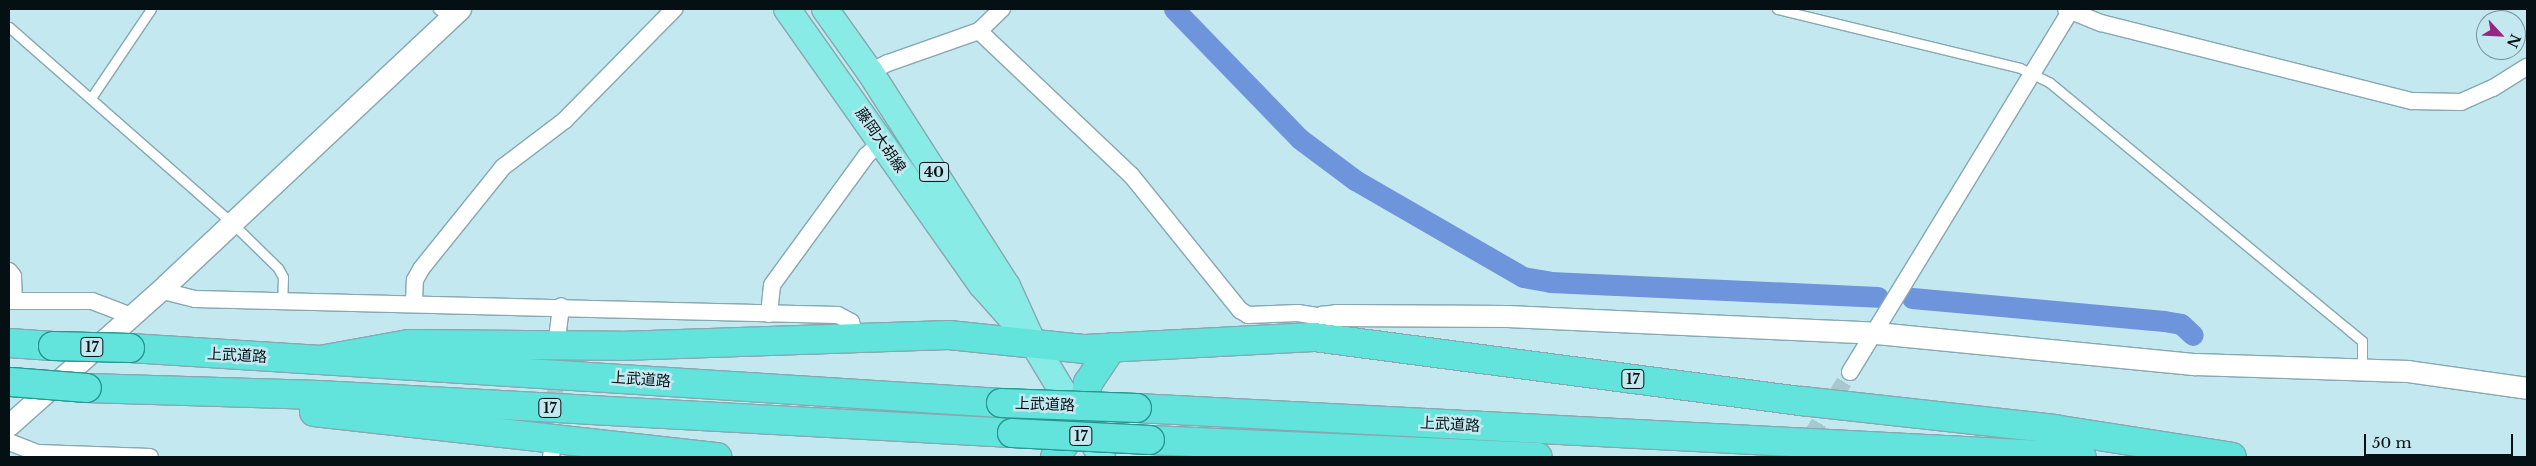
<!DOCTYPE html>
<meta charset="utf-8">
<style>
body{margin:0}
#map{position:relative;width:2536px;height:466px;overflow:hidden;background:#c4e8f0;font-family:"Libre Baskerville","Noto Sans JP",serif}
div>[style]{position:absolute}
.canal>*{height:21px;margin:-10.5px;padding:0 10.5px;transform-origin:10.5px;border-radius:10.5px;background:#6e94dc}
.minor-tunnel>*{height:16px;margin-top:-8px;transform-origin:0;background:repeating-linear-gradient(90deg,#a7c8cf 0 16px,transparent 0 24px)}
.roads{filter:drop-shadow(1px 0 #86a8b0) drop-shadow(-1px 0 #86a8b0) drop-shadow(0 1px #86a8b0) drop-shadow(0 -1px #86a8b0)}
.service>*{height:9px;margin:-4.5px;padding:0 4.5px;transform-origin:4.5px;border-radius:4.5px;background:#fff}
.minor>*{height:16px;margin:-8px;padding:0 8px;transform-origin:8px;border-radius:8px;background:#fff}
.tertiary>*{height:21px;margin:-10.5px;padding:0 10.5px;transform-origin:10.5px;border-radius:10.5px;background:#fff}
.primary>*{height:26px;margin:-13px;padding:0 13px;transform-origin:13px;border-radius:13px;background:#89ebe5}
.trunk>*{height:28px;margin:-14px;padding:0 14px;transform-origin:14px;border-radius:14px;background:#62e4dc}
.bridges{filter:drop-shadow(1px 0 #279590) drop-shadow(-1px 0 #279590) drop-shadow(0 1px #279590) drop-shadow(0 -1px #279590)}
.trunk-bridge>*{height:28px;margin:-14px;padding:0 14px;transform-origin:14px;border-radius:14px;background:#62e4dc}
span{translate:-50% -50%;white-space:nowrap;text-align:center;line-height:1.15;-webkit-text-stroke:5px #c4e8f0;paint-order:stroke}
.shield-label span{padding:1px 4px;background:#c4e8f0;border:1px solid;border-radius:4px;-webkit-text-stroke-width:0}
.shield-label{font-size:14px;color:#041013;font-weight:700}
.street-label{font-size:15px;color:#041013}
.frame{position:absolute;inset:0;border:10px solid #041013;pointer-events:none}
.north{position:absolute;left:2476px;top:10px;width:50px;height:50px;box-sizing:border-box;background:#c4e8f0;border:1px solid #779298;border-radius:50%;rotate:115deg;font-size:14px;font-weight:700;line-height:20px;text-align:center;color:#041013}
.north::after{content:'';display:block;margin:auto;width:18px;height:22px;background:#962583;clip-path:polygon(50% 0,100% 100%,50% 72%,0 100%)}
.scale{position:absolute;left:2364px;top:434px;width:149px;height:22px;box-sizing:border-box;border:2px solid #041013;border-top:0;padding-left:6px;font-size:15px;line-height:18px;white-space:nowrap;color:#041013;-webkit-text-stroke:4px #c4e8f0;paint-order:stroke}
</style>
<div id="map">
<div class="canal">
<i style="left:1174px;top:9px;width:181px;rotate:45.9deg"></i>
<i style="left:1300px;top:139px;width:69px;rotate:36.7deg"></i>
<i style="left:1355px;top:180px;width:194px;rotate:30deg"></i>
<i style="left:1523px;top:277px;width:27px;rotate:10deg"></i>
<i style="left:1550px;top:282px;width:328px;rotate:2.6deg"></i>
<i style="left:1912px;top:298px;width:253px;rotate:5.2deg"></i>
<i style="left:2164px;top:321px;width:17px;rotate:10deg"></i>
<i style="left:2181px;top:324px;width:16px;rotate:43deg"></i>
</div>
<div class="minor-tunnel">
<i style="left:552px;top:446px;width:108px;rotate:-86.8deg"></i>
<i style="left:1798px;top:457px;width:100px;rotate:-58.5deg"></i>
</div>
<div class="roads">
<div class="service">
<i style="left:438px;top:9px;width:16px;rotate:38deg"></i>
<i style="left:1777px;top:9px;width:250px;rotate:13.6deg"></i>
<i style="left:2020px;top:68px;width:32px;rotate:26deg"></i>
<i style="left:2049px;top:82px;width:406px;rotate:39.6deg"></i>
<i style="left:2362px;top:341px;width:30px;rotate:90deg"></i>
<i style="left:9px;top:27px;width:294px;rotate:41.3deg"></i>
<i style="left:230px;top:221px;width:67px;rotate:44.4deg"></i>
<i style="left:278px;top:268px;width:10px;rotate:61deg"></i>
<i style="left:283px;top:277px;width:24px;rotate:92deg"></i>
<i style="left:91px;top:98px;width:107px;rotate:-56deg"></i>
</div>
<div class="minor">
<i style="left:2066px;top:9px;width:38px;rotate:22deg"></i>
<i style="left:2101px;top:23px;width:321px;rotate:14.1deg"></i>
<i style="left:2412px;top:101px;width:49px;rotate:1.2deg"></i>
<i style="left:2461px;top:102px;width:35px;rotate:-24deg"></i>
<i style="left:2493px;top:88px;width:40px;rotate:-32deg"></i>
<i style="left:979px;top:31px;width:209px;rotate:43.5deg"></i>
<i style="left:1131px;top:175px;width:174px;rotate:51.1deg"></i>
<i style="left:1240px;top:310px;width:9px;rotate:32deg"></i>
<i style="left:1248px;top:315px;width:50px;rotate:-2.3deg"></i>
<i style="left:1298px;top:313px;width:24px;rotate:9deg"></i>
<i style="left:870px;top:72px;width:20px;rotate:-27deg"></i>
<i style="left:888px;top:63px;width:96px;rotate:-19.4deg"></i>
<i style="left:979px;top:31px;width:32px;rotate:-44deg"></i>
<i style="left:9px;top:271px;width:6px;rotate:51deg"></i>
<i style="left:13px;top:276px;width:25px;rotate:88deg"></i>
<i style="left:159px;top:290px;width:37px;rotate:14deg"></i>
<i style="left:195px;top:299px;width:643px;rotate:1.43deg"></i>
<i style="left:838px;top:315px;width:15px;rotate:28deg"></i>
<i style="left:851px;top:322px;width:18px;rotate:74deg"></i>
<i style="left:9px;top:301px;width:83px"></i>
<i style="left:92px;top:301px;width:40px;rotate:21deg"></i>
<i style="left:414px;top:304px;width:24px;rotate:-88deg"></i>
<i style="left:415px;top:280px;width:13px;rotate:-61deg"></i>
<i style="left:421px;top:269px;width:131px;rotate:-51.2deg"></i>
<i style="left:503px;top:167px;width:78px;rotate:-37.2deg"></i>
<i style="left:565px;top:120px;width:156px;rotate:-45.5deg"></i>
<i style="left:769px;top:314px;width:29px;rotate:-84deg"></i>
<i style="left:772px;top:285px;width:160px;rotate:-53.9deg"></i>
<i style="left:866px;top:156px;width:22px;rotate:-43deg"></i>
<i style="left:558px;top:331px;width:25px;rotate:-83deg"></i>
<i style="left:1850px;top:372px;width:426px;rotate:-58.6deg"></i>
<i style="left:9px;top:442px;width:31px;rotate:21deg"></i>
<i style="left:38px;top:453px;width:112px;rotate:2deg"></i>
<i style="left:551px;top:457px;width:6px;rotate:-81deg"></i>
</div>
<div class="tertiary">
<i style="left:1314px;top:337px;width:22px;rotate:-68deg"></i>
<i style="left:1322px;top:317px;width:14px;rotate:-8deg"></i>
<i style="left:1336px;top:315px;width:171px;rotate:0.3deg"></i>
<i style="left:1507px;top:316px;width:369px;rotate:2.6deg"></i>
<i style="left:1876px;top:333px;width:321px;rotate:5.6deg"></i>
<i style="left:2195px;top:364px;width:213px;rotate:1.9deg"></i>
<i style="left:2408px;top:371px;width:120px;rotate:8.1deg"></i>
<i style="left:9px;top:425px;width:212px;rotate:-41.7deg"></i>
<i style="left:167px;top:284px;width:402px;rotate:-43.2deg"></i>
</div>
<div class="primary">
<i style="left:787px;top:9px;width:338px;rotate:54.8deg"></i>
<i style="left:982px;top:285px;width:48px;rotate:48.4deg"></i>
<i style="left:825px;top:9px;width:77px;rotate:54.5deg"></i>
<i style="left:870px;top:72px;width:254px;rotate:57.4deg"></i>
<i style="left:1007px;top:286px;width:60px;rotate:65.6deg"></i>
<i style="left:1032px;top:341px;width:135px;rotate:58.9deg"></i>
</div>
<div class="trunk">
<i style="left:9px;top:343px;width:44px;rotate:3.9deg"></i>
<i style="left:130px;top:348px;width:873px;rotate:3.61deg"></i>
<i style="left:320px;top:360px;width:90px;rotate:-10.2deg"></i>
<i style="left:409px;top:344px;width:211px;rotate:0.5deg"></i>
<i style="left:620px;top:346px;width:329px;rotate:-1.9deg"></i>
<i style="left:949px;top:335px;width:137px;rotate:5.9deg"></i>
<i style="left:1085px;top:349px;width:229px;rotate:-3deg"></i>
<i style="left:1314px;top:337px;width:492px;rotate:7.5deg"></i>
<i style="left:1802px;top:401px;width:254px;rotate:6.3deg"></i>
<i style="left:2054px;top:429px;width:180px;rotate:8.9deg"></i>
<i style="left:87px;top:388px;width:232px;rotate:1.7deg"></i>
<i style="left:319px;top:395px;width:694px;rotate:3.14deg"></i>
<i style="left:1137px;top:408px;width:946px;rotate:2.97deg"></i>
<i style="left:314px;top:412px;width:406px;rotate:6.4deg"></i>
<i style="left:1150px;top:440px;width:388px;rotate:2.5deg"></i>
<i style="left:1055px;top:457px;width:44px;rotate:-53.4deg"></i>
<i style="left:1081px;top:422px;width:40px;rotate:-80deg"></i>
<i style="left:1088px;top:383px;width:43px;rotate:-56.3deg"></i>
</div>
</div>
<div class="bridges">
<div class="trunk-bridge">
<i style="left:53px;top:346px;width:77px;rotate:1.5deg"></i>
<i style="left:11px;top:382px;width:76px;rotate:4.5deg"></i>
<i style="left:1001px;top:403px;width:136px;rotate:2.1deg"></i>
<i style="left:1012px;top:433px;width:138px;rotate:2.9deg"></i>
</div>
</div>
<div class="shield-label">
<span style="left:934px;top:172px">40</span>
<span style="left:92px;top:347px">17</span>
<span style="left:1633px;top:379px">17</span>
<span style="left:550px;top:408px">17</span>
<span style="left:1081px;top:436px">17</span>
</div>
<div class="street-label">
<span style="left:881px;top:140px;rotate:55deg">藤岡大胡線</span>
<span style="left:237px;top:355px;rotate:3deg">上武道路</span>
<span style="left:641px;top:379px;rotate:4deg">上武道路</span>
<span style="left:1045px;top:404px;rotate:2deg">上武道路</span>
<span style="left:1450px;top:424px;rotate:3deg">上武道路</span>
</div>
<div class="frame"></div>
<div class="north">N</div>
<div class="scale">50 m</div>
</div>
